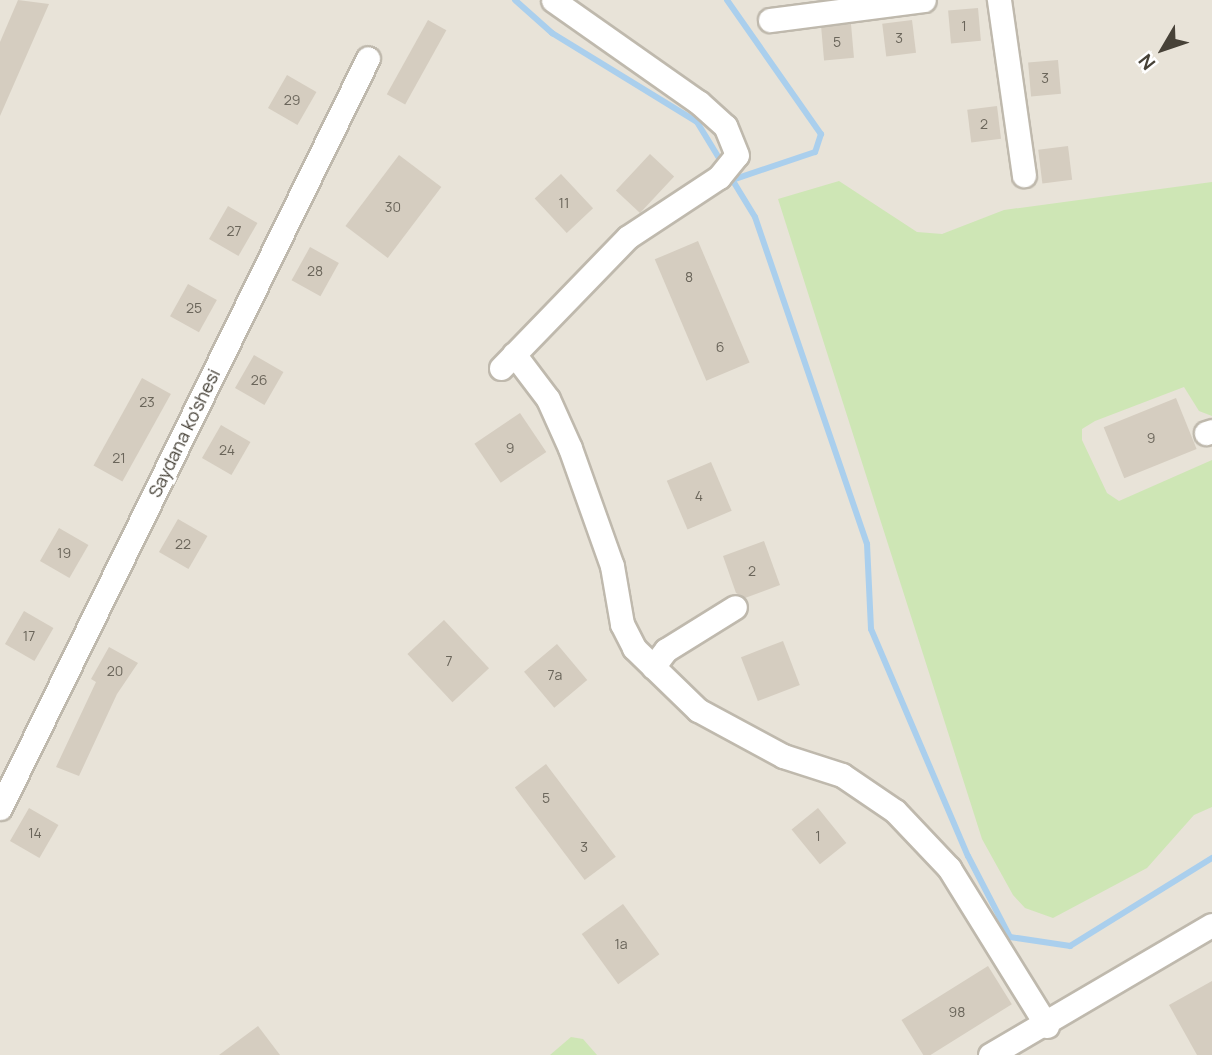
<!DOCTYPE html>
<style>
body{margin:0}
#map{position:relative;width:1212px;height:1055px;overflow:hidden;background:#f4f1ea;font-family:Manrope,sans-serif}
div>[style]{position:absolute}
.residential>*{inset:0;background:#e8e3d8;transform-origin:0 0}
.green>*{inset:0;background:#cee6b5}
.stream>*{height:6px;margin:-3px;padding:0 3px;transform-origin:3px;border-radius:3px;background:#aacfed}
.building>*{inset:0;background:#d5cdc0;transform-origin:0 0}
.roads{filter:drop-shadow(2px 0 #bfb9ad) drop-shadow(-2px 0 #bfb9ad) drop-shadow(0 2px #bfb9ad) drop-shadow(0 -2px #bfb9ad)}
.minor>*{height:23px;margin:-11.5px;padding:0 11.5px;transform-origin:11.5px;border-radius:11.5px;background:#fff}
span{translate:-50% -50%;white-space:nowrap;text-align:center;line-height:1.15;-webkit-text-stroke:6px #fff;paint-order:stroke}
.number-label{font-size:14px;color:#6a655a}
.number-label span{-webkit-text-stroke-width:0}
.street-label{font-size:18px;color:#474238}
.north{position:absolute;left:1128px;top:14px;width:70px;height:70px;-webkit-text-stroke:5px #fff;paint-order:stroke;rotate:231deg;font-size:19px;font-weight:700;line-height:28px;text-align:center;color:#474238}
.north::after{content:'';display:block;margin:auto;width:24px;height:32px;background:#474238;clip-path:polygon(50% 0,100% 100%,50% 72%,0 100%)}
</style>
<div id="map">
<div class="residential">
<i style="left:0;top:0;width:1212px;height:1055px"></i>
</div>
<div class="green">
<i style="clip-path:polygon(839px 181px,917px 232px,942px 234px,1004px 210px,1212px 182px,1212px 416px,1199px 411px,1184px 387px,1095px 421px,1082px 429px,1082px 440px,1107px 493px,1119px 501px,1212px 460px,1212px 807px,1194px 815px,1147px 868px,1053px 918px,1025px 908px,1013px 895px,982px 839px,778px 199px)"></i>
<i style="clip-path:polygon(571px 1037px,583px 1039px,597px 1055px,550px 1055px)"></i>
</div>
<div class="stream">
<i style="left:515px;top:0;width:50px;rotate:41.7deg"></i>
<i style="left:552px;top:33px;width:170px;rotate:31.5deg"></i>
<i style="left:697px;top:122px;width:111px;rotate:58.6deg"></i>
<i style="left:755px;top:217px;width:346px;rotate:71.1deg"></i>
<i style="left:867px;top:544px;width:85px;rotate:87.3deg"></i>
<i style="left:871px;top:629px;width:247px;rotate:66.9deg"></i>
<i style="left:968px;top:856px;width:91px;rotate:62.6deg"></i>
<i style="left:1010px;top:937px;width:61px;rotate:8.5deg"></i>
<i style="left:1070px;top:946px;width:167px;rotate:-31.8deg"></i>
<i style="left:727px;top:0;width:164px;rotate:55deg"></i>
<i style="left:821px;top:134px;width:19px;rotate:108deg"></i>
<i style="left:815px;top:152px;width:88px;rotate:161.4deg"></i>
</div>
<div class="building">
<i style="clip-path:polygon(18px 0,49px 4px,0 116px,0 42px)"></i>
<i style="left:978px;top:8px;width:33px;height:30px;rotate:85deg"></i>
<i style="left:428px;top:20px;width:21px;height:85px;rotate:29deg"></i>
<i style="left:912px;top:20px;width:33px;height:30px;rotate:83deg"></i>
<i style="left:851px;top:24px;width:34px;height:30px;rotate:85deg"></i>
<i style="left:1058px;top:60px;width:34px;height:30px;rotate:85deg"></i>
<i style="left:287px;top:75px;width:34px;height:38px;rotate:30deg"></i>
<i style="left:997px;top:106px;width:33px;height:30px;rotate:83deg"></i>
<i style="left:1068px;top:146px;width:34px;height:30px;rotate:83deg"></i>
<i style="left:650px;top:154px;width:33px;height:50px;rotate:43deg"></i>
<i style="left:399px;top:155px;width:53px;height:89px;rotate:37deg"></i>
<i style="left:561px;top:174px;width:47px;height:36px;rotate:47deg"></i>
<i style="left:228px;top:206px;width:34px;height:38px;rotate:30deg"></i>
<i style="left:698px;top:241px;width:132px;height:47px;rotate:67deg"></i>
<i style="left:310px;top:247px;width:33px;height:38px;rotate:29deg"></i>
<i style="left:188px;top:284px;width:33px;height:37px;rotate:29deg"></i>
<i style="left:254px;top:355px;width:34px;height:38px;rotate:30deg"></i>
<i style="left:142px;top:378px;width:33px;height:100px;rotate:29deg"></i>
<i style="left:1176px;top:398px;width:55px;height:78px;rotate:68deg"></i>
<i style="left:520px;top:413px;width:47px;height:55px;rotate:56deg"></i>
<i style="left:221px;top:425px;width:34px;height:38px;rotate:30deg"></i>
<i style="left:711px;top:462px;width:53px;height:48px;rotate:67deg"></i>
<i style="left:178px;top:519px;width:34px;height:38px;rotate:30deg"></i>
<i style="left:59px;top:528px;width:34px;height:38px;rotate:30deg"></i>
<i style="clip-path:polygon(764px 541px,780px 585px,745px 598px,736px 593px,723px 556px)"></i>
<i style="left:24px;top:611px;width:34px;height:38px;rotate:30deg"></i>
<i style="left:444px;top:620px;width:66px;height:50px;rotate:47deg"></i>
<i style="left:783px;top:641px;width:47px;height:45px;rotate:69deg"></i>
<i style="left:557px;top:644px;width:47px;height:43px;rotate:50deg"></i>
<i style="clip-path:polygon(109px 647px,138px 663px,117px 694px,79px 776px,56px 767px,96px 682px,91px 679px)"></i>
<i style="left:546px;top:764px;width:116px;height:39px;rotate:53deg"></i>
<i style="left:29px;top:808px;width:34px;height:38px;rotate:30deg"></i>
<i style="left:818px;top:808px;width:45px;height:34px;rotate:51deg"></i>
<i style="left:623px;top:904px;width:62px;height:51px;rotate:54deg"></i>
<i style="left:988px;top:966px;width:45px;height:102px;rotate:58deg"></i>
<i style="clip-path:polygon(1212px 981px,1212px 1055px,1197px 1055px,1169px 1005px)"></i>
<i style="clip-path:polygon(258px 1026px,280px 1055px,219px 1055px)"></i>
</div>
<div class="roads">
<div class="minor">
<i style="left:999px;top:0;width:177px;rotate:81.9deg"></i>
<i style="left:770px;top:20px;width:155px;rotate:-7.4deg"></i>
<i style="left:514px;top:354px;width:56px;rotate:52.9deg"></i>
<i style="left:548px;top:399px;width:54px;rotate:65.8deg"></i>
<i style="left:570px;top:448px;width:125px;rotate:70.4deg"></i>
<i style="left:612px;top:566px;width:59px;rotate:80.2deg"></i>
<i style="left:622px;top:624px;width:27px;rotate:63deg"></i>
<i style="left:634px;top:648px;width:89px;rotate:44.1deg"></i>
<i style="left:698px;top:710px;width:97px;rotate:28.4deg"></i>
<i style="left:783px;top:756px;width:62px;rotate:17.9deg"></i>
<i style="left:842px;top:775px;width:64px;rotate:34.2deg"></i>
<i style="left:895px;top:811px;width:79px;rotate:46.5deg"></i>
<i style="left:949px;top:868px;width:186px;rotate:58.2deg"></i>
<i style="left:501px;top:368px;width:182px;rotate:-45.9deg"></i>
<i style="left:628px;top:237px;width:109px;rotate:-33.4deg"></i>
<i style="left:719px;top:177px;width:28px;rotate:-51deg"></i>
<i style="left:737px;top:155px;width:31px;rotate:-112deg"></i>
<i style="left:725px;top:126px;width:36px;rotate:-138deg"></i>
<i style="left:698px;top:102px;width:177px;rotate:-144.9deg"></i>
<i style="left:1206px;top:433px;width:6px;rotate:-18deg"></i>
<i style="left:653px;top:667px;width:21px;rotate:-53deg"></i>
<i style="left:666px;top:650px;width:81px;rotate:-31.9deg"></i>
<i style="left:0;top:808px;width:835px;rotate:-63.86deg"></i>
<i style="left:990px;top:1055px;width:257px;rotate:-30.4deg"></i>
</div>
</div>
<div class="number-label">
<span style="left:964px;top:26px">1</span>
<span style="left:899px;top:38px">3</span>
<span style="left:837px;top:42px">5</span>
<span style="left:1045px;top:78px">3</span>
<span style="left:292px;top:100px">29</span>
<span style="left:984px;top:124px">2</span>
<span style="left:564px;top:203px">11</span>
<span style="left:393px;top:207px">30</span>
<span style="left:234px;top:231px">27</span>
<span style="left:315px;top:271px">28</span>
<span style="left:689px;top:277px">8</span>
<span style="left:194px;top:308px">25</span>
<span style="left:720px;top:347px">6</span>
<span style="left:259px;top:380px">26</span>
<span style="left:147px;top:402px">23</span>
<span style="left:1151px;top:438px">9</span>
<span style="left:510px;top:448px">9</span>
<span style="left:227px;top:450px">24</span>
<span style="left:119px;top:458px">21</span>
<span style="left:699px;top:496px">4</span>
<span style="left:183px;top:544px">22</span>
<span style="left:64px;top:553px">19</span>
<span style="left:752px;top:571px">2</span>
<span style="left:29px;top:636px">17</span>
<span style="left:449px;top:661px">7</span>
<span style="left:115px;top:671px">20</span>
<span style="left:555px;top:675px">7a</span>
<span style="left:546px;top:798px">5</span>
<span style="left:35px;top:833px">14</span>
<span style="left:818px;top:836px">1</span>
<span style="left:584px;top:847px">3</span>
<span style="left:621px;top:944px">1a</span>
<span style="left:957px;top:1012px">98</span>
</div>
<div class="street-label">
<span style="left:184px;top:433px;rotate:-64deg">Saydana ko'shesi</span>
</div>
<div class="north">N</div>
</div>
